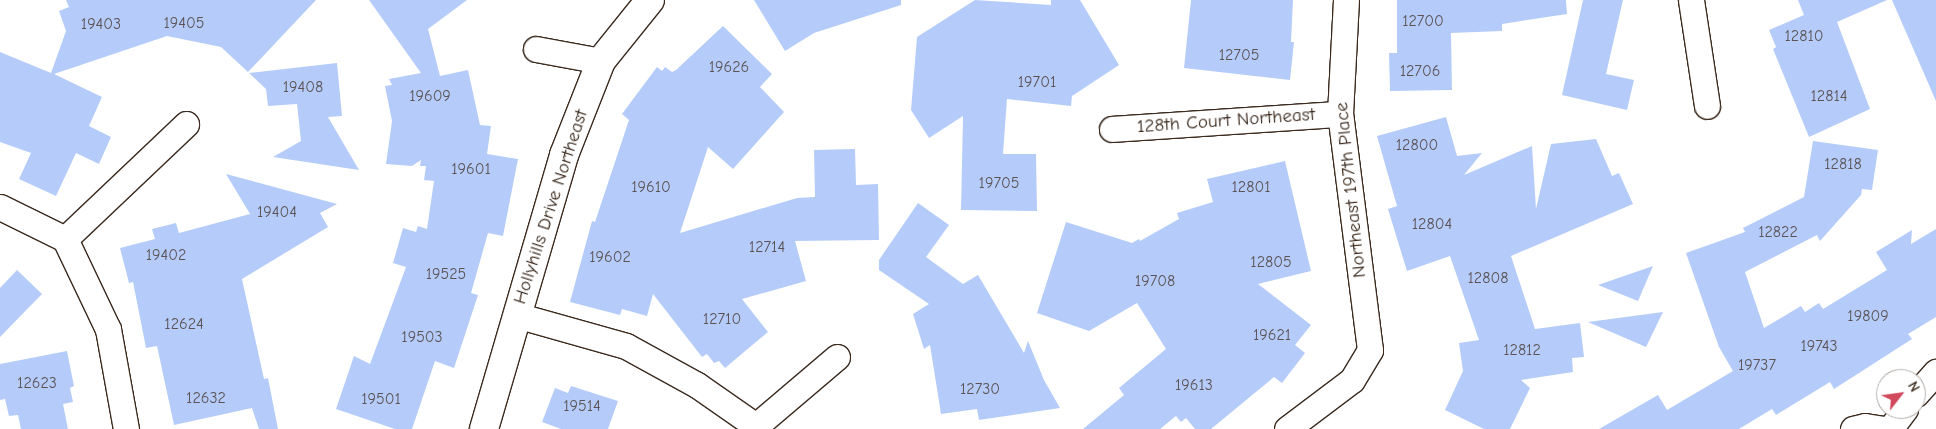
<!DOCTYPE html>
<style>
body{margin:0}
#map{position:relative;width:1936px;height:429px;overflow:hidden;background:#fff;font-family:"Comic Neue",sans-serif}
div>[style]{position:absolute}
.building>*{inset:0;background:#b5ccfa}
.roads{filter:drop-shadow(1px 0 #3b2a1e) drop-shadow(-1px 0 #3b2a1e) drop-shadow(0 1px #3b2a1e) drop-shadow(0 -1px #3b2a1e)}
.street>*{height:25px;margin:-12.5px;padding:0 12.5px;transform-origin:12.5px;border-radius:12.5px;background:#fff}
.secondary>*{height:28px;margin:-14px;padding:0 14px;transform-origin:14px;border-radius:14px;background:#fff}
span{translate:-50% -50%;white-space:nowrap;text-align:center;line-height:1.15;-webkit-text-stroke:4.5px #fff;paint-order:stroke}
.number-label{font-size:16px;color:#5a5255}
.number-label span{-webkit-text-stroke-width:0}
.street-label{font-size:19px;color:#3b2a1e}
.north{position:absolute;left:1876px;top:369px;width:50px;height:50px;box-sizing:border-box;background:#fff;border:1px solid #b1aaa5;border-radius:50%;rotate:60deg;font-size:14px;font-weight:700;line-height:20px;text-align:center;color:#3b2a1e}
.north::after{content:'';display:block;margin:auto;width:18px;height:22px;background:#d1495b;clip-path:polygon(50% 0,100% 100%,50% 72%,0 100%)}
</style>
<div id="map">
<div class="building">
<i style="clip-path:polygon(66px 0,316px 0,248px 72px,221px 47px,167px 36px,54px 74px,102px 97px,89px 126px,111px 137px,99px 164px,76px 153px,56px 196px,19px 179px,31px 153px,0 142px,0 52px,51px 73px,66px 31px,59px 11px,69px 7px)"></i>
<i style="clip-path:polygon(369px 0,467px 0,428px 29px,440px 76px,468px 70px,480px 125px,491px 126px,487px 154px,518px 159px,503px 236px,488px 233px,471px 293px,478px 295px,454px 368px,435px 361px,412px 429px,395px 429px,336px 409px,354px 356px,370px 364px,406px 267px,393px 263px,403px 228px,416px 232px,418px 226px,427px 229px,434px 181px,424px 180px,426px 166px,420px 166px,421px 160px,412px 166px,386px 164px,392px 121px,385px 86px,392px 85px,389px 79px,421px 73px)"></i>
<i style="clip-path:polygon(754px 0,901px 0,901px 5px,814px 33px,785px 51px)"></i>
<i style="clip-path:polygon(975px 0,1051px 5px,1051px 0,1080px 0,1119px 65px,1072px 96px,1071px 106px,1007px 99px,1003px 154px,1036px 154px,1037px 211px,961px 210px,963px 116px,929px 138px,911px 110px,917px 37px)"></i>
<i style="clip-path:polygon(1191px 0,1293px 0,1291px 42px,1294px 42px,1290px 80px,1184px 68px)"></i>
<i style="clip-path:polygon(1397px 0,1566px 0,1567px 14px,1502px 24px,1502px 31px,1451px 33px,1452px 90px,1390px 91px,1389px 53px,1397px 53px)"></i>
<i style="clip-path:polygon(1583px 0,1623px 0,1606px 74px,1634px 80px,1627px 110px,1562px 95px)"></i>
<i style="clip-path:polygon(1798px 0,1887px 0,1837px 22px,1870px 109px,1809px 137px,1773px 49px,1776px 47px,1769px 30px,1804px 15px)"></i>
<i style="clip-path:polygon(1892px 0,1936px 0,1936px 101px)"></i>
<i style="clip-path:polygon(723px 26px,772px 74px,760px 87px,784px 112px,733px 169px,708px 147px,680px 233px,797px 198px,815px 197px,814px 150px,855px 149px,856px 185px,878px 184px,879px 240px,795px 241px,806px 281px,742px 299px,768px 332px,725px 368px,719px 361px,714px 363px,707px 354px,702px 357px,653px 294px,647px 316px,622px 309px,620px 315px,570px 302px,592px 221px,595px 222px,629px 120px,622px 114px,657px 67px,662px 71px,665px 67px,672px 72px,676px 70px)"></i>
<i style="clip-path:polygon(337px 63px,342px 116px,328px 117px,359px 170px,273px 157px,301px 141px,297px 104px,268px 106px,266px 89px,249px 73px)"></i>
<i style="clip-path:polygon(1446px 117px,1457px 156px,1482px 153px,1464px 175px,1532px 146px,1536px 209px,1551px 144px,1596px 139px,1612px 176px,1619px 173px,1633px 204px,1511px 256px,1535px 329px,1580px 323px,1584px 357px,1572px 358px,1573px 372px,1521px 380px,1530px 388px,1510px 429px,1484px 429px,1445px 410px,1463px 371px,1459px 343px,1479px 340px,1450px 256px,1407px 271px,1388px 209px,1397px 206px,1377px 136px)"></i>
<i style="clip-path:polygon(1813px 141px,1878px 150px,1872px 190px,1862px 189px,1861px 195px,1820px 241px,1817px 235px,1745px 272px,1764px 328px,1801px 306px,1805px 312px,1819px 303px,1823px 309px,1887px 270px,1876px 252px,1912px 230px,1911px 244px,1936px 229px,1936px 317px,1908px 334px,1912px 339px,1834px 389px,1830px 382px,1776px 415px,1772px 409px,1739px 429px,1599px 429px,1658px 395px,1667px 410px,1733px 371px,1719px 347px,1686px 253px,1745px 232px,1743px 228px,1804px 197px)"></i>
<i style="clip-path:polygon(1285px 161px,1311px 271px,1258px 284px,1311px 325px,1295px 345px,1305px 353px,1282px 383px,1274px 377px,1211px 429px,1195px 429px,1186px 418px,1181px 422px,1176px 416px,1160px 429px,1083px 429px,1124px 395px,1119px 388px,1166px 349px,1137px 303px,1089px 331px,1037px 313px,1066px 222px,1132px 243px,1139px 239px,1140px 241px,1179px 219px,1177px 213px,1213px 202px,1207px 179px)"></i>
<i style="clip-path:polygon(226px 174px,337px 204px,320px 213px,328px 227px,242px 279px,264px 379px,268px 378px,278px 429px,259px 429px,252px 408px,174px 425px,157px 346px,146px 348px,133px 282px,129px 283px,120px 248px,155px 239px,152px 229px,176px 223px,179px 233px,250px 214px)"></i>
<i style="clip-path:polygon(918px 203px,949px 225px,926px 257px,963px 284px,978px 275px,1024px 353px,1028px 341px,1044px 380px,1060px 408px,979px 420px,977px 409px,941px 414px,930px 345px,924px 349px,913px 314px,929px 304px,879px 270px,879px 260px)"></i>
<i style="clip-path:polygon(1653px 266px,1638px 301px,1598px 285px)"></i>
<i style="clip-path:polygon(17px 270px,42px 294px,0 337px,0 288px)"></i>
<i style="clip-path:polygon(1663px 312px,1646px 347px,1588px 322px)"></i>
<i style="clip-path:polygon(67px 351px,74px 386px,70px 388px,73px 402px,63px 404px,68px 429px,21px 429px,18px 415px,9px 416px,5px 399px,0 400px,0 364px)"></i>
<i style="clip-path:polygon(571px 386px,618px 401px,608px 429px,561px 429px,542px 422px,555px 388px,568px 393px)"></i>
</div>
<div class="roads">
<div class="street">
<i style="left:1691px;top:0;width:107px;rotate:81.4deg"></i>
<i style="left:536px;top:49px;width:66px;rotate:10.5deg"></i>
<i style="left:1112px;top:129px;width:228px;rotate:-3.8deg"></i>
<i style="left:0;top:207px;width:72px;rotate:26.2deg"></i>
<i style="left:65px;top:239px;width:100px;rotate:64.5deg"></i>
<i style="left:108px;top:329px;width:102px;rotate:79.8deg"></i>
<i style="left:65px;top:239px;width:167px;rotate:-43.5deg"></i>
<i style="left:516px;top:315px;width:114px;rotate:15.7deg"></i>
<i style="left:626px;top:346px;width:81px;rotate:28.8deg"></i>
<i style="left:697px;top:385px;width:77px;rotate:34.9deg"></i>
<i style="left:1916px;top:394px;width:30px;rotate:-48deg"></i>
<i style="left:757px;top:425px;width:105px;rotate:-40.4deg"></i>
<i style="left:1287px;top:429px;width:81px;rotate:-37deg"></i>
<i style="left:1352px;top:380px;width:35px;rotate:-59deg"></i>
<i style="left:1370px;top:350px;width:238px;rotate:-97.2deg"></i>
<i style="left:1340px;top:114px;width:114px;rotate:-87deg"></i>
<i style="left:1853px;top:429px;width:12px;rotate:-14deg"></i>
<i style="left:1865px;top:426px;width:18px;rotate:9deg"></i>
<i style="left:1890px;top:429px;width:25px;rotate:-53deg"></i>
</div>
<div class="secondary">
<i style="left:484px;top:429px;width:285px;rotate:-73.7deg"></i>
<i style="left:564px;top:155px;width:101px;rotate:-68.5deg"></i>
<i style="left:601px;top:61px;width:78px;rotate:-51.2deg"></i>
</div>
</div>
<div class="number-label">
<span style="left:1423px;top:21px">12700</span>
<span style="left:184px;top:23px">19405</span>
<span style="left:101px;top:24px">19403</span>
<span style="left:1804px;top:36px">12810</span>
<span style="left:1239px;top:55px">12705</span>
<span style="left:729px;top:67px">19626</span>
<span style="left:1420px;top:71px">12706</span>
<span style="left:1037px;top:82px">19701</span>
<span style="left:303px;top:87px">19408</span>
<span style="left:430px;top:96px">19609</span>
<span style="left:1829px;top:96px">12814</span>
<span style="left:1417px;top:145px">12800</span>
<span style="left:1843px;top:164px">12818</span>
<span style="left:471px;top:169px">19601</span>
<span style="left:999px;top:183px">19705</span>
<span style="left:651px;top:187px">19610</span>
<span style="left:1251px;top:187px">12801</span>
<span style="left:277px;top:212px">19404</span>
<span style="left:1432px;top:224px">12804</span>
<span style="left:1778px;top:232px">12822</span>
<span style="left:767px;top:247px">12714</span>
<span style="left:166px;top:255px">19402</span>
<span style="left:610px;top:257px">19602</span>
<span style="left:1271px;top:262px">12805</span>
<span style="left:446px;top:274px">19525</span>
<span style="left:1488px;top:278px">12808</span>
<span style="left:1155px;top:281px">19708</span>
<span style="left:1868px;top:316px">19809</span>
<span style="left:722px;top:319px">12710</span>
<span style="left:184px;top:324px">12624</span>
<span style="left:1272px;top:335px">19621</span>
<span style="left:422px;top:337px">19503</span>
<span style="left:1819px;top:346px">19743</span>
<span style="left:1522px;top:350px">12812</span>
<span style="left:1757px;top:365px">19737</span>
<span style="left:37px;top:383px">12623</span>
<span style="left:1194px;top:385px">19613</span>
<span style="left:980px;top:389px">12730</span>
<span style="left:206px;top:398px">12632</span>
<span style="left:381px;top:399px">19501</span>
<span style="left:582px;top:406px">19514</span>
</div>
<div class="street-label">
<span style="left:1226px;top:121px;rotate:-4deg">128th Court Northeast</span>
<span style="left:1351px;top:190px;rotate:-96deg">Northeast 197th Place</span>
<span style="left:551px;top:207px;rotate:-72deg">Hollyhills Drive Northeast</span>
</div>
<div class="north">N</div>
</div>
